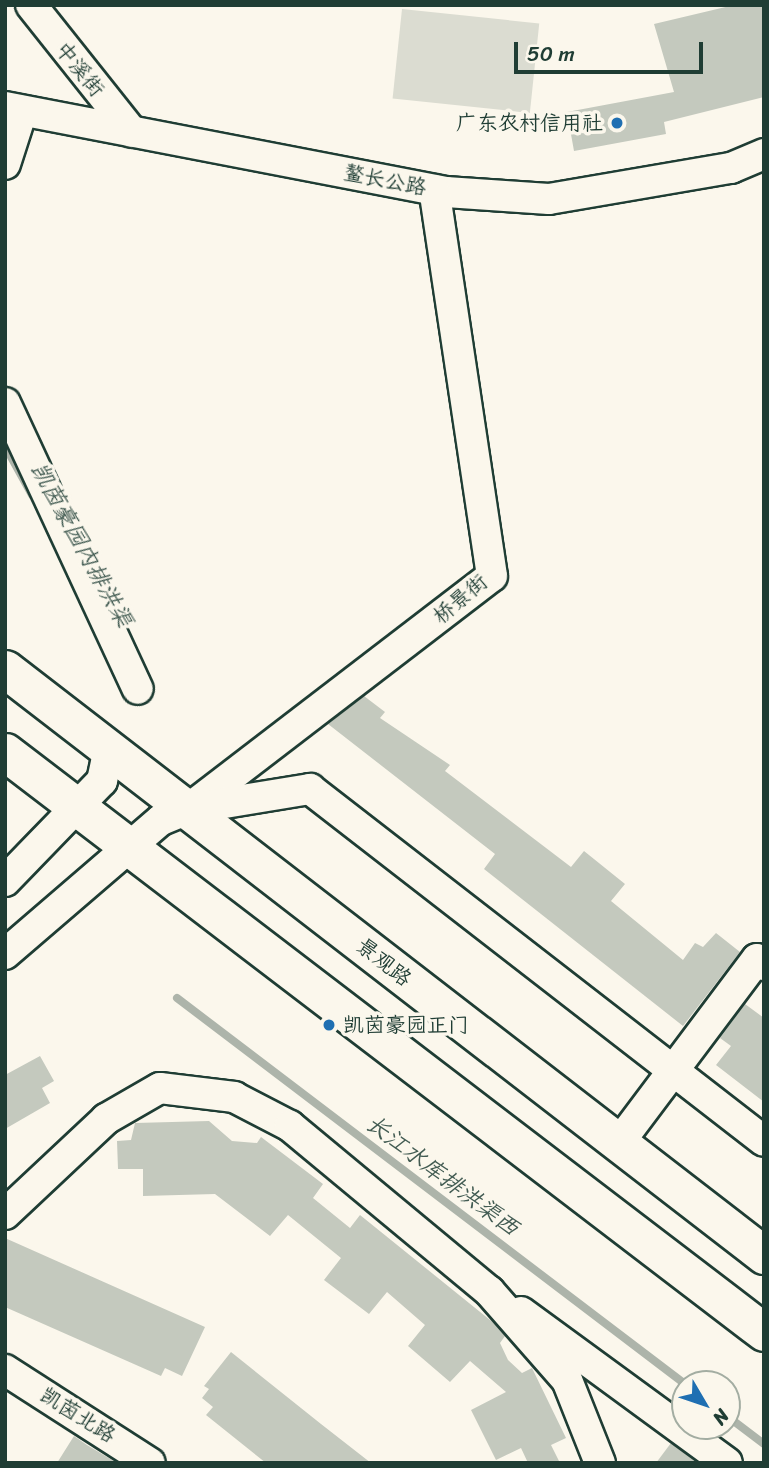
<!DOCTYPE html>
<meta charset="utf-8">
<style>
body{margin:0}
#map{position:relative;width:769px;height:1468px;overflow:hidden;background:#fbf7ec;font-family:Sriracha,"LXGW WenKai TC",sans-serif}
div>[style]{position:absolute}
.green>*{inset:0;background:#dbdcd1;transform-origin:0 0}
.stream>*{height:8px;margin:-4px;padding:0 4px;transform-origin:4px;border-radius:4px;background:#adb4aa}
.building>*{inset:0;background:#c4c9be}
.roads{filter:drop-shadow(2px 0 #1f3d34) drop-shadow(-2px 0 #1f3d34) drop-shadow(0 2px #1f3d34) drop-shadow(0 -2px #1f3d34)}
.minor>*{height:30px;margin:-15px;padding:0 15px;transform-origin:15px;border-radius:15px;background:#fbf7ec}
.major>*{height:37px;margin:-18.5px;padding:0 18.5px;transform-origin:18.5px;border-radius:18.5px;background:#fbf7ec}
.dots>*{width:19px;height:19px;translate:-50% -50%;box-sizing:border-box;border:4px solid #fbf7ec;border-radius:50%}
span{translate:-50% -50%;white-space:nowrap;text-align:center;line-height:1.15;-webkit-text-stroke:7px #fbf7ec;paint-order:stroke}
.street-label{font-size:21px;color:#1f3d34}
.poi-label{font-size:21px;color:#1f3d34}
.right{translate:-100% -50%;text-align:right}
.left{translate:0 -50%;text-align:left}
.water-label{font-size:23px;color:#425b52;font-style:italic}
.frame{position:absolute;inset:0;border:7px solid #1f3d34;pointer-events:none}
.north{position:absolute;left:671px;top:1370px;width:70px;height:70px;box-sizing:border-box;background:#fbf7ec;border:2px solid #a3ada2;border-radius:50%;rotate:129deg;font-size:19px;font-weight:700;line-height:28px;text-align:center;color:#1f3d34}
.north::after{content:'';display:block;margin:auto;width:24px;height:32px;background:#1f6fb2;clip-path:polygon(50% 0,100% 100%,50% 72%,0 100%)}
.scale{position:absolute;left:514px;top:42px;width:189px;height:32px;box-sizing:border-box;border:4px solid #1f3d34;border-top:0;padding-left:9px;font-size:21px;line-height:24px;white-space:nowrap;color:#1f3d34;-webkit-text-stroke:5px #fbf7ec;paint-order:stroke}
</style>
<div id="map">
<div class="green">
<i style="left:402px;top:9px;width:138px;height:90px;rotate:6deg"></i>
</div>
<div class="stream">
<i style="left:5px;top:446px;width:56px;rotate:61.1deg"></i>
<i style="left:177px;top:998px;width:638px;rotate:37.23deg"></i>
<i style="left:727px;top:1416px;width:46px;rotate:37.1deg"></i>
</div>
<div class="building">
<i style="clip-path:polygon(734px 5px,764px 5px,764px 97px,664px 122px,666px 134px,574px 151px,567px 112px,674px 92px,654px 24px)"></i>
<i style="clip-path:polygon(364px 696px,385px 712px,380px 718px,450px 765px,445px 771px,571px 867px,584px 851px,625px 884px,611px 901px,683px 960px,695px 943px,703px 947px,716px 933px,740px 952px,683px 1026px,484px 869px,495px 854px,328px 724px)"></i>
<i style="clip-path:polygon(745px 1004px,764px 1018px,764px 1102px,716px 1065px,731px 1046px,720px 1038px)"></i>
<i style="clip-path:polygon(40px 1056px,54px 1081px,42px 1088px,50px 1103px,5px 1129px,5px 1075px)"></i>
<i style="clip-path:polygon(209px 1121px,232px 1141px,257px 1143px,261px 1137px,323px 1184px,313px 1198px,350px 1228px,360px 1215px,495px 1324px,505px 1336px,500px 1343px,508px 1360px,522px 1373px,532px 1368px,566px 1438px,551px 1445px,560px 1463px,528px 1463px,521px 1448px,496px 1460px,471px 1410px,506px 1392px,470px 1361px,450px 1382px,408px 1346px,425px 1325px,387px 1292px,369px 1314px,324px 1280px,341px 1258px,288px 1215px,270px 1236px,215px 1194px,143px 1196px,143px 1169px,118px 1169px,117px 1141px,131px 1140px,135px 1123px)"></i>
<i style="clip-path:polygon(5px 1238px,205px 1327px,182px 1376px,165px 1368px,161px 1376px,5px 1307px)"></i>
<i style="clip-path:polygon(231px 1352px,321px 1424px,371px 1463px,266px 1463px,206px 1415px,213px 1407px,202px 1398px,209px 1389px,204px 1386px)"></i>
<i style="clip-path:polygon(74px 1436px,87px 1445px,117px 1463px,57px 1463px)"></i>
<i style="clip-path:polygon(671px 1443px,697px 1463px,656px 1463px)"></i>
</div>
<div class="roads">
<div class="minor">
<i style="left:31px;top:5px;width:162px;rotate:51.5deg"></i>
<i style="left:5px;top:107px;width:449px;rotate:10.9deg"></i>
<i style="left:446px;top:192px;width:103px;rotate:3.9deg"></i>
<i style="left:549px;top:199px;width:185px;rotate:-9.7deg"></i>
<i style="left:731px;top:168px;width:36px;rotate:-23deg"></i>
<i style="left:5px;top:164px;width:56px;rotate:-72.2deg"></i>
<i style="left:5px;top:403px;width:315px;rotate:65.1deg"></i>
<i style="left:191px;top:807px;width:379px;rotate:-37.5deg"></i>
<i style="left:492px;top:576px;width:390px;rotate:-98.5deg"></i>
<i style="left:5px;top:881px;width:139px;rotate:-45.9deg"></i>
<i style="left:102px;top:781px;width:35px;rotate:-78deg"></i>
<i style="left:5px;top:954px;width:206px;rotate:-40.7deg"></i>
<i style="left:161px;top:820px;width:29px;rotate:-22deg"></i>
<i style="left:188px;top:809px;width:124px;rotate:-9.3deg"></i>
<i style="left:310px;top:789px;width:574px;rotate:37.79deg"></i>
<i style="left:618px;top:1144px;width:231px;rotate:-53.1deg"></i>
<i style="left:757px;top:959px;width:9px;rotate:41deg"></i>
<i style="left:5px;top:1214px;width:139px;rotate:-43.2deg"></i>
<i style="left:106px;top:1119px;width:62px;rotate:-29.9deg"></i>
<i style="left:160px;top:1088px;width:75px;rotate:6.9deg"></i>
<i style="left:234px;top:1097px;width:63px;rotate:27.4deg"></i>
<i style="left:290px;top:1126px;width:259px;rotate:39.7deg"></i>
<i style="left:489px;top:1291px;width:118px;rotate:48.8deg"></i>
<i style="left:567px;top:1380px;width:89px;rotate:68.3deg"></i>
<i style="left:521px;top:1312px;width:255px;rotate:36.2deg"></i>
<i style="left:5px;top:1370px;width:172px;rotate:32.7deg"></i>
</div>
<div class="major">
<i style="left:5px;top:669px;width:959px;rotate:37.67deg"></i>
<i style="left:5px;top:752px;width:955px;rotate:37.39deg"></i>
</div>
</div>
<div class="dots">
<i style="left:617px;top:123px;background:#1f6fb2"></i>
<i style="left:329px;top:1025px;background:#1f6fb2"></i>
</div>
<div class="street-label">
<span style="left:80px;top:69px;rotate:51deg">中溪街</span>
<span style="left:385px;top:180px;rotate:11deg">鳌长公路</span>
<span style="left:460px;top:599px;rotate:-40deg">桥景街</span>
<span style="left:384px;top:962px;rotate:38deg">景观路</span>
<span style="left:78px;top:1415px;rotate:32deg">凯茵北路</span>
</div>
<div class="poi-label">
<span class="right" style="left:603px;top:123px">广东农村信用社</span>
<span class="left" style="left:343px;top:1025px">凯茵豪园正门</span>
</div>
<div class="water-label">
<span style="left:81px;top:545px;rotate:61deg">凯茵豪园内排洪渠</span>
<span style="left:442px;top:1176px;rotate:37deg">长江水库排洪渠西</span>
</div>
<div class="frame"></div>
<div class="north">N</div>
<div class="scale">50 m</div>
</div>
